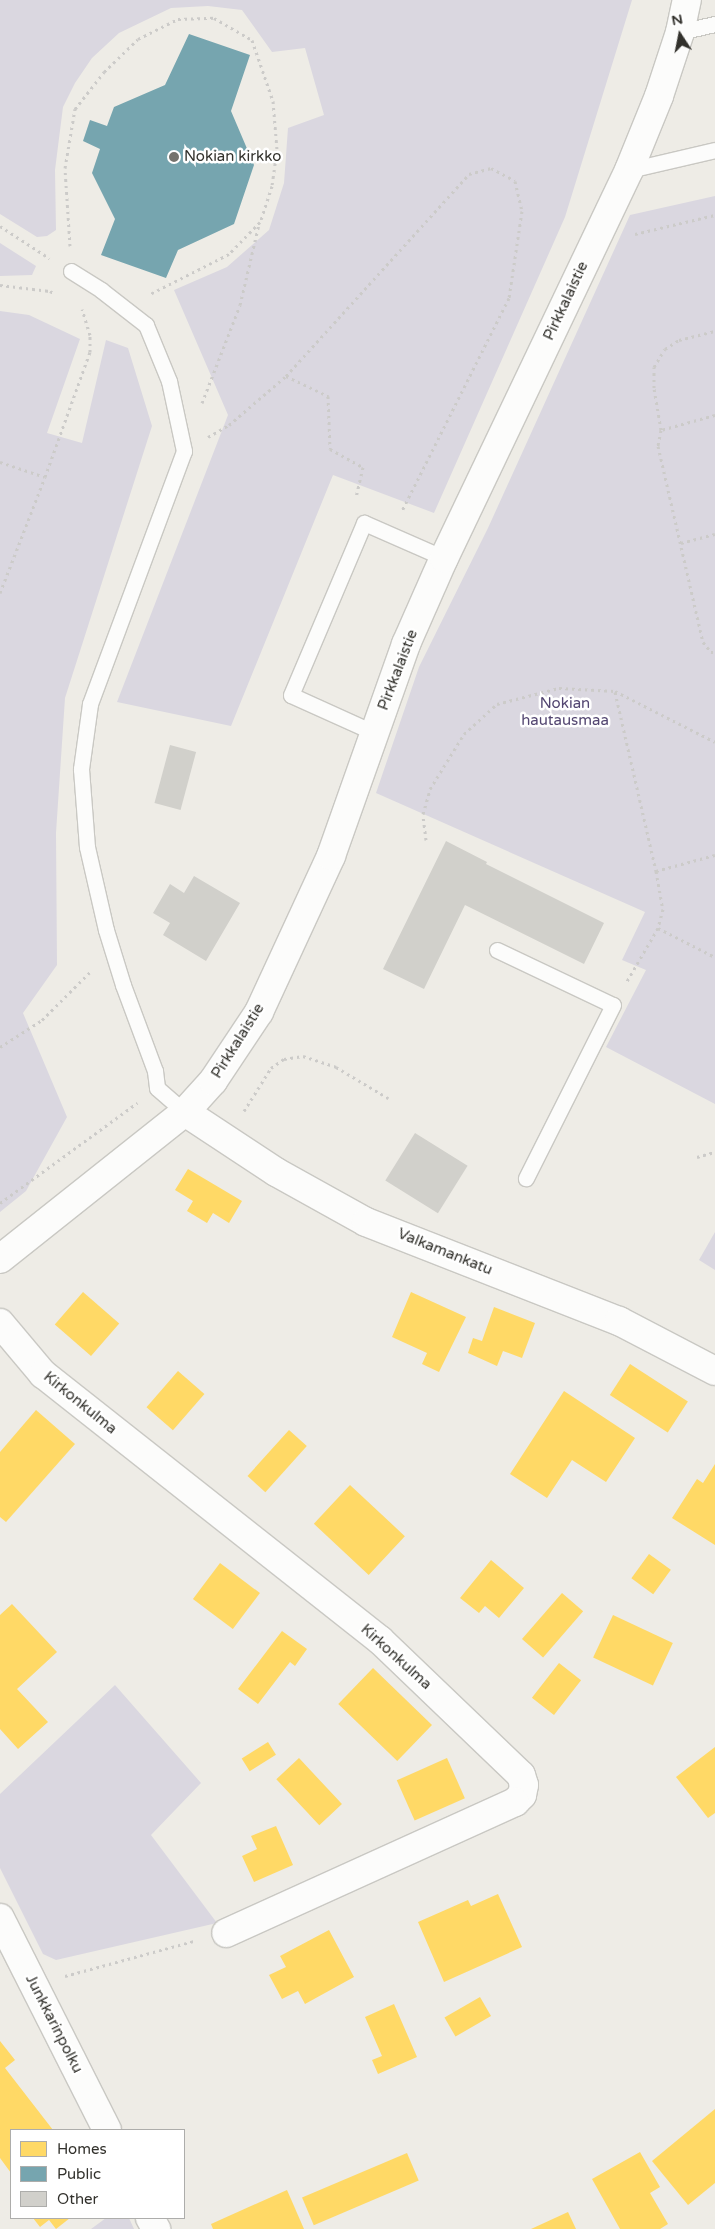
<!DOCTYPE html>
<style>
body{margin:0}
#map{position:relative;width:715px;height:2229px;overflow:hidden;background:#eeece6;font-family:"Varela Round",sans-serif}
div>[style]{position:absolute}
.green>*{inset:0;background:#dad7e0}
.homes>*{inset:0;background:#ffd966;transform-origin:0 0}
.public>*{inset:0;background:#76a5af}
.building>*{inset:0;background:#d1d0cb;transform-origin:0 0}
.path>*{height:3px;margin-top:-1.5px;transform-origin:0;background:repeating-linear-gradient(90deg,#cccbc9 0 2.5px,transparent 0 6.5px)}
.roads{filter:drop-shadow(1px 0 #c9c8c3) drop-shadow(-1px 0 #c9c8c3) drop-shadow(0 1px #c9c8c3) drop-shadow(0 -1px #c9c8c3)}
.service>*{height:15px;margin:-7.5px;padding:0 7.5px;transform-origin:7.5px;border-radius:7.5px;background:#fcfcfb}
.minor>*{height:28px;margin:-14px;padding:0 14px;transform-origin:14px;border-radius:14px;background:#fcfcfb}
.tertiary>*{height:28px;margin:-14px;padding:0 14px;transform-origin:14px;border-radius:14px;background:#fcfcfb}
.dots>*{width:14px;height:14px;translate:-50% -50%;box-sizing:border-box;border:2px solid #fff;border-radius:50%}
span{translate:-50% -50%;white-space:nowrap;text-align:center;line-height:1.15;-webkit-text-stroke:5px #fff;paint-order:stroke}
.poi-label{font-size:15px;color:#32312c}
.left{translate:0 -50%;text-align:left}
.street-label{font-size:15px;color:#32312c}
.park-label{font-size:15px;color:#534671}
.legend{position:absolute;left:10px;top:2129px;width:175px;height:90px;box-sizing:border-box;background:#fff;border:1px solid #adadab;margin:0;padding:6px 9px;list-style:none;font-size:15px;color:#32312c}
.legend li{display:flex;align-items:center;gap:10px;height:25px}
.legend b{width:25px;border:1px solid #adadab}
.north{position:absolute;left:655px;top:10px;width:50px;height:50px;-webkit-text-stroke:4px #fff;paint-order:stroke;rotate:349deg;font-size:14px;font-weight:700;line-height:20px;text-align:center;color:#32312c}
.north::after{content:'';display:block;margin:auto;width:18px;height:22px;background:#32312c;clip-path:polygon(50% 0,100% 100%,50% 72%,0 100%)}
</style>
<div id="map">
<div class="green">
<i style="clip-path:polygon(0 0,632px 0,565px 217px,434px 513px,333px 475px,231px 726px,117px 702px,228px 415px,174px 290px,227px 267px,269px 230px,284px 183px,288px 128px,324px 115px,305px 48px,272px 52px,242px 10px,208px 6px,171px 8px,119px 33px,92px 58px,75px 83px,63px 107px,55px 170px,56px 230px,47px 236px,37px 237px,0 214px)"></i>
<i style="clip-path:polygon(715px 196px,715px 1104px,606px 1047px,646px 970px,622px 960px,645px 912px,376px 793px,419px 667px,488px 528px,630px 215px)"></i>
<i style="clip-path:polygon(0 243px,36px 266px,32px 275px,0 276px)"></i>
<i style="clip-path:polygon(0 311px,29px 315px,80px 339px,47px 433px,82px 443px,106px 340px,128px 348px,152px 426px,65px 698px,56px 833px,57px 965px,23px 1013px,67px 1117px,26px 1191px,0 1212px)"></i>
<i style="clip-path:polygon(715px 1232px,715px 1270px,699px 1260px)"></i>
<i style="clip-path:polygon(115px 1685px,201px 1783px,151px 1835px,217px 1923px,56px 1960px,43px 1954px,0 1868px,0 1794px)"></i>
<i style="clip-path:polygon(106px 2218px,129px 2218px,134px 2229px,91px 2229px)"></i>
</div>
<div class="homes">
<i style="clip-path:polygon(188px 1169px,242px 1201px,229px 1223px,213px 1213px,207px 1223px,187px 1211px,193px 1201px,175px 1190px)"></i>
<i style="left:83px;top:1292px;width:48px;height:43px;rotate:41deg"></i>
<i style="clip-path:polygon(411px 1292px,466px 1317px,439px 1372px,422px 1364px,427px 1353px,392px 1337px)"></i>
<i style="clip-path:polygon(494px 1307px,535px 1323px,522px 1358px,503px 1351px,497px 1366px,468px 1353px,473px 1338px,482px 1341px)"></i>
<i style="left:630px;top:1364px;width:69px;height:37px;rotate:33deg"></i>
<i style="left:178px;top:1371px;width:35px;height:48px;rotate:41deg"></i>
<i style="clip-path:polygon(564px 1391px,635px 1438px,606px 1482px,572px 1460px,547px 1498px,510px 1474px)"></i>
<i style="clip-path:polygon(36px 1410px,75px 1444px,6px 1522px,0 1517px,0 1452px)"></i>
<i style="left:289px;top:1430px;width:24px;height:62px;rotate:42deg"></i>
<i style="clip-path:polygon(715px 1464px,715px 1545px,672px 1518px,697px 1479px,703px 1483px)"></i>
<i style="left:350px;top:1485px;width:75px;height:53px;rotate:43deg"></i>
<i style="left:649px;top:1554px;width:27px;height:30px;rotate:36deg"></i>
<i style="clip-path:polygon(491px 1560px,524px 1588px,499px 1618px,485px 1606px,479px 1613px,460px 1598px)"></i>
<i style="left:220px;top:1563px;width:50px;height:45px;rotate:37deg"></i>
<i style="left:562px;top:1593px;width:28px;height:61px;rotate:41deg"></i>
<i style="clip-path:polygon(12px 1604px,57px 1652px,17px 1689px,48px 1722px,18px 1749px,0 1729px,0 1615px)"></i>
<i style="left:613px;top:1615px;width:66px;height:47px;rotate:25deg"></i>
<i style="clip-path:polygon(282px 1631px,307px 1649px,295px 1666px,290px 1662px,258px 1704px,238px 1689px)"></i>
<i style="left:559px;top:1663px;width:28px;height:44px;rotate:38deg"></i>
<i style="left:373px;top:1668px;width:82px;height:50px;rotate:44deg"></i>
<i style="left:268px;top:1742px;width:15px;height:31px;rotate:58deg"></i>
<i style="clip-path:polygon(715px 1747px,715px 1813px,708px 1818px,676px 1777px)"></i>
<i style="left:299px;top:1758px;width:63px;height:31px;rotate:47deg"></i>
<i style="left:447px;top:1758px;width:44px;height:55px;rotate:66deg"></i>
<i style="clip-path:polygon(276px 1826px,293px 1865px,254px 1882px,242px 1856px,257px 1849px,251px 1836px)"></i>
<i style="clip-path:polygon(498px 1894px,522px 1947px,444px 1982px,418px 1922px,468px 1900px,471px 1906px)"></i>
<i style="clip-path:polygon(329px 1930px,354px 1977px,305px 2004px,298px 1991px,282px 1999px,269px 1975px,286px 1967px,280px 1956px)"></i>
<i style="left:480px;top:1997px;width:22px;height:41px;rotate:60deg"></i>
<i style="clip-path:polygon(394px 2004px,417px 2057px,378px 2074px,372px 2060px,382px 2056px,365px 2017px)"></i>
<i style="clip-path:polygon(0 2041px,15px 2060px,5px 2068px,53px 2130px,11px 2130px,11px 2173px,0 2158px)"></i>
<i style="clip-path:polygon(715px 2109px,715px 2183px,688px 2205px,652px 2161px)"></i>
<i style="clip-path:polygon(640px 2152px,660px 2187px,650px 2193px,668px 2224px,660px 2229px,620px 2229px,592px 2179px)"></i>
<i style="left:407px;top:2153px;width:30px;height:114px;rotate:67deg"></i>
<i style="clip-path:polygon(287px 2190px,304px 2229px,213px 2229px,211px 2224px)"></i>
<i style="clip-path:polygon(568px 2212px,576px 2229px,531px 2229px)"></i>
<i style="clip-path:polygon(33px 2218px,70px 2218px,56px 2229px,49px 2220px,40px 2227px)"></i>
</div>
<div class="public">
<i style="clip-path:polygon(189px 34px,250px 55px,231px 111px,254px 165px,234px 224px,178px 250px,166px 278px,101px 255px,115px 219px,92px 173px,100px 149px,83px 141px,90px 120px,107px 126px,114px 107px,165px 85px)"></i>
</div>
<div class="building">
<i style="left:170px;top:745px;width:27px;height:60px;rotate:15deg"></i>
<i style="clip-path:polygon(446px 841px,487px 862px,486px 864px,604px 923px,584px 964px,465px 905px,424px 989px,383px 969px)"></i>
<i style="clip-path:polygon(194px 876px,240px 903px,206px 961px,163px 935px,170px 923px,153px 913px,170px 884px,184px 893px)"></i>
<i style="left:415px;top:1133px;width:62px;height:56px;rotate:32deg"></i>
</div>
<div class="path">
<i style="left:0;top:226px;width:59px;rotate:33.1deg"></i>
<i style="left:635px;top:234px;width:82px;rotate:-13.4deg"></i>
<i style="left:70px;top:246px;width:78px;rotate:-93.7deg"></i>
<i style="left:65px;top:168px;width:60px;rotate:-80.4deg"></i>
<i style="left:75px;top:109px;width:47px;rotate:-51.9deg"></i>
<i style="left:104px;top:72px;width:47px;rotate:-44.1deg"></i>
<i style="left:138px;top:39px;width:45px;rotate:-26.6deg"></i>
<i style="left:178px;top:19px;width:36px;rotate:-2deg"></i>
<i style="left:214px;top:18px;width:44px;rotate:30.1deg"></i>
<i style="left:252px;top:40px;width:65px;rotate:71deg"></i>
<i style="left:273px;top:101px;width:49px;rotate:85.3deg"></i>
<i style="left:277px;top:150px;width:36px;rotate:98deg"></i>
<i style="left:272px;top:186px;width:38px;rotate:108deg"></i>
<i style="left:260px;top:222px;width:45px;rotate:134.1deg"></i>
<i style="left:229px;top:254px;width:89px;rotate:153.1deg"></i>
<i style="left:0;top:285px;width:50px;rotate:6.8deg"></i>
<i style="left:50px;top:291px;width:6px;rotate:31deg"></i>
<i style="left:286px;top:376px;width:47px;rotate:25.5deg"></i>
<i style="left:328px;top:396px;width:53px;rotate:87.8deg"></i>
<i style="left:330px;top:449px;width:38px;rotate:29deg"></i>
<i style="left:363px;top:467px;width:32px;rotate:103deg"></i>
<i style="left:202px;top:403px;width:105px;rotate:-68.8deg"></i>
<i style="left:240px;top:305px;width:83px;rotate:-76.8deg"></i>
<i style="left:715px;top:415px;width:56px;rotate:164.5deg"></i>
<i style="left:661px;top:430px;width:16px;rotate:101deg"></i>
<i style="left:658px;top:446px;width:201px;rotate:77.1deg"></i>
<i style="left:703px;top:642px;width:13px;rotate:51deg"></i>
<i style="left:711px;top:652px;width:4px"></i>
<i style="left:661px;top:430px;width:43px;rotate:-99.5deg"></i>
<i style="left:654px;top:388px;width:21px;rotate:-90deg"></i>
<i style="left:654px;top:367px;width:21px;rotate:-59deg"></i>
<i style="left:665px;top:349px;width:17px;rotate:-33deg"></i>
<i style="left:679px;top:340px;width:37px;rotate:-14deg"></i>
<i style="left:208px;top:437px;width:24px;rotate:-30deg"></i>
<i style="left:229px;top:425px;width:75px;rotate:-40.7deg"></i>
<i style="left:286px;top:376px;width:273px;rotate:-47.8deg"></i>
<i style="left:469px;top:174px;width:23px;rotate:-15deg"></i>
<i style="left:491px;top:168px;width:27px;rotate:28deg"></i>
<i style="left:515px;top:181px;width:31px;rotate:77deg"></i>
<i style="left:522px;top:211px;width:88px;rotate:98.5deg"></i>
<i style="left:509px;top:298px;width:238px;rotate:116.7deg"></i>
<i style="left:0;top:462px;width:47px;rotate:18.4deg"></i>
<i style="left:45px;top:477px;width:133px;rotate:-70.2deg"></i>
<i style="left:90px;top:352px;width:17px;rotate:-90deg"></i>
<i style="left:90px;top:335px;width:27px;rotate:-107deg"></i>
<i style="left:681px;top:543px;width:35px;rotate:-15deg"></i>
<i style="left:0;top:593px;width:124px;rotate:-68.8deg"></i>
<i style="left:615px;top:692px;width:184px;rotate:77.1deg"></i>
<i style="left:656px;top:871px;width:39px;rotate:80deg"></i>
<i style="left:663px;top:909px;width:20px;rotate:105deg"></i>
<i style="left:658px;top:928px;width:64px;rotate:120.2deg"></i>
<i style="left:426px;top:840px;width:26px;rotate:-97deg"></i>
<i style="left:423px;top:814px;width:26px;rotate:-74deg"></i>
<i style="left:430px;top:789px;width:65px;rotate:-58.3deg"></i>
<i style="left:464px;top:734px;width:45px;rotate:-42.3deg"></i>
<i style="left:497px;top:704px;width:64px;rotate:-14.5deg"></i>
<i style="left:559px;top:688px;width:56px;rotate:3.1deg"></i>
<i style="left:615px;top:691px;width:112px;rotate:27deg"></i>
<i style="left:656px;top:871px;width:61px;rotate:-15.2deg"></i>
<i style="left:658px;top:928px;width:64px;rotate:27deg"></i>
<i style="left:0;top:1047px;width:50px;rotate:-32.7deg"></i>
<i style="left:42px;top:1020px;width:69px;rotate:-45deg"></i>
<i style="left:244px;top:1111px;width:51px;rotate:-57.9deg"></i>
<i style="left:271px;top:1068px;width:16px;rotate:-35deg"></i>
<i style="left:284px;top:1059px;width:19px;rotate:-9deg"></i>
<i style="left:303px;top:1056px;width:35px;rotate:18deg"></i>
<i style="left:336px;top:1067px;width:61px;rotate:30.8deg"></i>
<i style="left:697px;top:1157px;width:19px;rotate:-16deg"></i>
<i style="left:0;top:1203px;width:170px;rotate:-36.1deg"></i>
<i style="left:65px;top:1976px;width:134px;rotate:-15.2deg"></i>
</div>
<div class="roads">
<div class="service">
<i style="left:680px;top:32px;width:36px;rotate:-13deg"></i>
<i style="left:629px;top:170px;width:88px;rotate:-13.1deg"></i>
<i style="left:71px;top:271px;width:36px;rotate:32deg"></i>
<i style="left:101px;top:290px;width:57px;rotate:37.9deg"></i>
<i style="left:146px;top:325px;width:61px;rotate:67.7deg"></i>
<i style="left:169px;top:381px;width:72px;rotate:77.9deg"></i>
<i style="left:184px;top:451px;width:270px;rotate:110.4deg"></i>
<i style="left:90px;top:704px;width:66px;rotate:97.9deg"></i>
<i style="left:81px;top:769px;width:78px;rotate:85.6deg"></i>
<i style="left:87px;top:847px;width:85px;rotate:77.1deg"></i>
<i style="left:106px;top:930px;width:58px;rotate:72.8deg"></i>
<i style="left:123px;top:985px;width:92px;rotate:69.6deg"></i>
<i style="left:155px;top:1071px;width:17px;rotate:83deg"></i>
<i style="left:157px;top:1088px;width:37px;rotate:41deg"></i>
<i style="left:375px;top:733px;width:92px;rotate:-155.7deg"></i>
<i style="left:291px;top:695px;width:187px;rotate:-67deg"></i>
<i style="left:364px;top:523px;width:87px;rotate:23.6deg"></i>
<i style="left:497px;top:950px;width:128px;rotate:25.4deg"></i>
<i style="left:613px;top:1005px;width:194px;rotate:116.7deg"></i>
</div>
<div class="minor">
<i style="left:185px;top:1112px;width:109px;rotate:33.4deg"></i>
<i style="left:276px;top:1172px;width:103px;rotate:29.1deg"></i>
<i style="left:366px;top:1222px;width:272px;rotate:21.4deg"></i>
<i style="left:619px;top:1321px;width:108px;rotate:27.5deg"></i>
<i style="left:0;top:1323px;width:67px;rotate:49.9deg"></i>
<i style="left:43px;top:1374px;width:429px;rotate:38.3deg"></i>
<i style="left:380px;top:1640px;width:195px;rotate:43.8deg"></i>
<i style="left:521px;top:1775px;width:10px;rotate:73deg"></i>
<i style="left:524px;top:1785px;width:10px;rotate:101deg"></i>
<i style="left:522px;top:1795px;width:10px;rotate:135deg"></i>
<i style="left:515px;top:1802px;width:317px;rotate:155.6deg"></i>
<i style="left:0;top:1918px;width:237px;rotate:63.2deg"></i>
<i style="left:150px;top:2218px;width:13px;rotate:61deg"></i>
</div>
<div class="tertiary">
<i style="left:0;top:1259px;width:236px;rotate:-38.5deg"></i>
<i style="left:185px;top:1112px;width:42px;rotate:-47.9deg"></i>
<i style="left:213px;top:1081px;width:83px;rotate:-56.3deg"></i>
<i style="left:259px;top:1012px;width:172px;rotate:-65.2deg"></i>
<i style="left:331px;top:856px;width:225px;rotate:-70.5deg"></i>
<i style="left:406px;top:644px;width:94px;rotate:-66.2deg"></i>
<i style="left:444px;top:558px;width:430px;rotate:-64.5deg"></i>
<i style="left:629px;top:170px;width:80px;rotate:-67.9deg"></i>
<i style="left:659px;top:96px;width:67px;rotate:-71.8deg"></i>
<i style="left:680px;top:32px;width:33px;rotate:-78deg"></i>
</div>
</div>
<div class="dots">
<i style="left:174px;top:157px;background:#74726d"></i>
</div>
<div class="poi-label">
<span class="left" style="left:184px;top:157px">Nokian kirkko</span>
</div>
<div class="street-label">
<span style="left:566px;top:301px;rotate:-65deg">Pirkkalaistie</span>
<span style="left:398px;top:670px;rotate:-69deg">Pirkkalaistie</span>
<span style="left:238px;top:1041px;rotate:-58deg">Pirkkalaistie</span>
<span style="left:445px;top:1252px;rotate:22deg">Valkamankatu</span>
<span style="left:80px;top:1403px;rotate:39deg">Kirkonkulma</span>
<span style="left:396px;top:1657px;rotate:42deg">Kirkonkulma</span>
<span style="left:54px;top:2024px;rotate:63deg">Junkkarinpolku</span>
</div>
<div class="park-label">
<span style="left:565px;top:712px">Nokian<br>hautausmaa</span>
</div>
<ul class="legend">
<li><b style="height:14px;background:#ffd966"></b>Homes</li>
<li><b style="height:14px;background:#76a5af"></b>Public</li>
<li><b style="height:14px;background:#d1d0cb"></b>Other</li>
</ul>
<div class="north">N</div>
</div>
